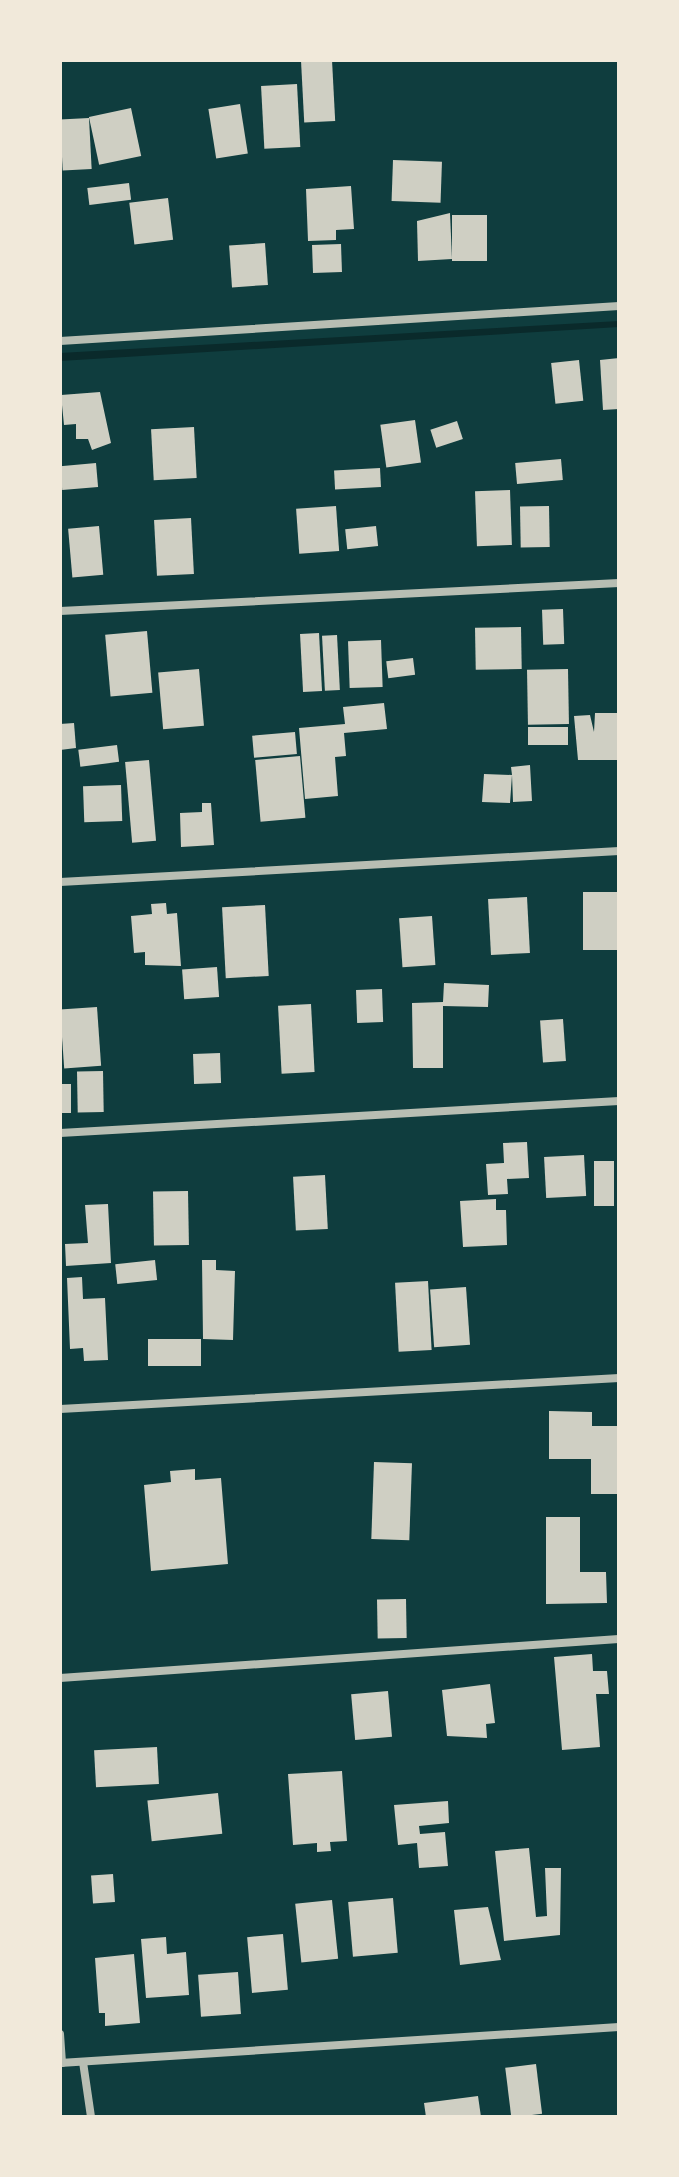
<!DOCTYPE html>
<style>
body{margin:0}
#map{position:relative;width:679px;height:2177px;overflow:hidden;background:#0f3d3e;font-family:"Source Serif 4",serif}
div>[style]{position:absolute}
.water>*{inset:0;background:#0a2a2b}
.building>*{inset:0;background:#cfcfc3;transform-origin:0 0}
.minor>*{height:8px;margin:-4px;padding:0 4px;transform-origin:4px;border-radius:4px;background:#b8beb3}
span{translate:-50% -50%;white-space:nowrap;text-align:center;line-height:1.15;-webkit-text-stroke:7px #f1e9da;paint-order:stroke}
.frame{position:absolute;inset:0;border:62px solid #f1e9da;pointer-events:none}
</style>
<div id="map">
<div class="water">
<i style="clip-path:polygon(619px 321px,619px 327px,60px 361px,60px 353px)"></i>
</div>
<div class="building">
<i style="left:332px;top:60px;width:61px;height:31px;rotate:87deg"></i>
<i style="left:297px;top:84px;width:63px;height:36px;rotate:87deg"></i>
<i style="left:240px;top:104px;width:50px;height:32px;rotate:81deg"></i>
<i style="left:131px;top:108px;width:49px;height:43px;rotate:78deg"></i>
<i style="left:89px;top:118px;width:51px;height:29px;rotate:87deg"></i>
<i style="left:393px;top:160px;width:49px;height:41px;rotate:2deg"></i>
<i style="left:129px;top:183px;width:17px;height:42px;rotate:83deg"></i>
<i style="clip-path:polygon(351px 186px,354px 229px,336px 230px,336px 240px,308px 241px,306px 189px)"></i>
<i style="left:168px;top:198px;width:42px;height:39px;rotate:83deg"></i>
<i style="clip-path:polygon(450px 213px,452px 259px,418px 261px,417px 221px)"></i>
<i style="left:452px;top:215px;width:35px;height:46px"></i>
<i style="left:265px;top:243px;width:42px;height:36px;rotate:86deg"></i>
<i style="left:341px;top:244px;width:28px;height:29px;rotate:88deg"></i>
<i style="clip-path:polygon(619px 358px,619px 409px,603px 410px,600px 360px)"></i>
<i style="left:579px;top:360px;width:41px;height:28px;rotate:84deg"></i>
<i style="clip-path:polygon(100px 392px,111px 443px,92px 450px,88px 439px,76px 439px,76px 424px,64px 425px,61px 395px)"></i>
<i style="left:415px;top:420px;width:43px;height:35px;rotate:82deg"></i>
<i style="left:457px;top:421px;width:19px;height:28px;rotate:72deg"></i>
<i style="left:194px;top:427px;width:51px;height:43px;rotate:87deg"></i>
<i style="left:561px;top:459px;width:21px;height:46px;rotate:85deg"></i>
<i style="left:96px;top:463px;width:24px;height:36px;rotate:85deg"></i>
<i style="left:380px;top:468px;width:19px;height:46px;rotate:87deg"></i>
<i style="left:510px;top:490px;width:55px;height:35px;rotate:88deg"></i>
<i style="left:336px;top:506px;width:45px;height:40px;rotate:86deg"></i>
<i style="left:549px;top:506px;width:41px;height:29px;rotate:89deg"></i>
<i style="left:191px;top:518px;width:56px;height:37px;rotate:87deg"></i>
<i style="left:99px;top:526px;width:49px;height:31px;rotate:85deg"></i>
<i style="left:376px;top:526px;width:20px;height:31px;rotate:84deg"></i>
<i style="left:563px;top:609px;width:35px;height:21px;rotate:88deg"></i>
<i style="left:521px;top:627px;width:42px;height:46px;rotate:89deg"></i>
<i style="left:147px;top:631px;width:62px;height:42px;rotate:85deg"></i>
<i style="left:319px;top:633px;width:58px;height:19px;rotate:87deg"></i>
<i style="left:337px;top:635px;width:55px;height:15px;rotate:87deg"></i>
<i style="left:381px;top:640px;width:47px;height:33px;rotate:88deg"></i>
<i style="left:413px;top:658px;width:17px;height:27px;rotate:83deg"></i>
<i style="left:199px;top:669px;width:57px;height:41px;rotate:85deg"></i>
<i style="left:568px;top:669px;width:55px;height:41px;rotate:89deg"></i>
<i style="clip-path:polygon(384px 703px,387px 729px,344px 733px,346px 756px,335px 757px,338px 796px,305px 799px,299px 728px,345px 724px,343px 707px)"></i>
<i style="clip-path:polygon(595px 713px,618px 713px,617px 760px,578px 760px,574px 716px,590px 715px,594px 732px)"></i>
<i style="clip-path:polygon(74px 723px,76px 748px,60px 750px,60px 724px)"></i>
<i style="left:568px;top:727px;width:18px;height:40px;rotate:90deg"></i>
<i style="left:295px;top:732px;width:22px;height:43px;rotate:85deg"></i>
<i style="left:117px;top:745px;width:17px;height:39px;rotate:83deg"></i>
<i style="left:300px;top:756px;width:62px;height:45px;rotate:85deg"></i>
<i style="left:149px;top:760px;width:81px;height:24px;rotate:85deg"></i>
<i style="clip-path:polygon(530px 765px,532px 801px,513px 802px,512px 775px,510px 803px,482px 802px,484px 774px,512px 775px,511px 767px)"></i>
<i style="left:121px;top:785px;width:36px;height:38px;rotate:88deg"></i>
<i style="clip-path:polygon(202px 803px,211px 803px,214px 845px,181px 847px,180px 813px,202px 812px)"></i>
<i style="left:619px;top:892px;width:58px;height:36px;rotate:90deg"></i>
<i style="left:527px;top:897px;width:56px;height:39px;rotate:87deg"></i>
<i style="clip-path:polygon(166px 903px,167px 914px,177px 913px,181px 966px,145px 965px,145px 952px,134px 953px,131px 916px,152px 914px,151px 904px)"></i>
<i style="left:265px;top:905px;width:71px;height:43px;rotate:87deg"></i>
<i style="left:432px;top:916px;width:49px;height:33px;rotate:86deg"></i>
<i style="left:217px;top:967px;width:30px;height:35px;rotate:86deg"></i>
<i style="clip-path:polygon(444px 983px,489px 985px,488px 1007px,443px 1006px,443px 1068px,413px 1068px,412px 1003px,443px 1002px)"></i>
<i style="left:382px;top:989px;width:33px;height:26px;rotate:88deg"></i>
<i style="left:311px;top:1004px;width:68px;height:33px;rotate:87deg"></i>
<i style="left:97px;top:1007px;width:59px;height:37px;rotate:86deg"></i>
<i style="left:563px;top:1019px;width:42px;height:23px;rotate:86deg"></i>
<i style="left:220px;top:1053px;width:30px;height:27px;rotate:88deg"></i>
<i style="left:103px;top:1071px;width:41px;height:26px;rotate:89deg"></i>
<i style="left:60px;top:1084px;width:11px;height:29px"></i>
<i style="clip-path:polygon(527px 1142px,529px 1178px,507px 1179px,508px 1194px,488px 1195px,486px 1164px,504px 1163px,503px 1143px)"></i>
<i style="left:584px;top:1155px;width:41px;height:40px;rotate:87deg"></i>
<i style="left:594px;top:1161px;width:20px;height:45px"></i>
<i style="left:325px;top:1175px;width:54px;height:32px;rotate:87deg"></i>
<i style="left:188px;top:1191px;width:54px;height:35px;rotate:89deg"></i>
<i style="clip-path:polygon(496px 1199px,496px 1210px,506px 1210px,507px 1245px,463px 1247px,460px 1201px)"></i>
<i style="clip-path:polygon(108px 1204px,111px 1263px,66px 1266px,65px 1244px,88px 1243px,85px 1205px)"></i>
<i style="left:155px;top:1260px;width:20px;height:40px;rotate:84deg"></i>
<i style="clip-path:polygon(202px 1260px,216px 1260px,216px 1270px,235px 1271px,233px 1340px,203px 1339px)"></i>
<i style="clip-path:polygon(82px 1277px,83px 1299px,105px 1298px,108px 1360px,84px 1361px,83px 1348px,70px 1349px,67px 1278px)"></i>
<i style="left:428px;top:1281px;width:69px;height:33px;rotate:87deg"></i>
<i style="left:466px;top:1287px;width:58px;height:36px;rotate:86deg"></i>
<i style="left:148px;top:1339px;width:53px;height:27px"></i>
<i style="clip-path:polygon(549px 1411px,592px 1412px,592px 1426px,619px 1426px,619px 1494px,591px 1494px,591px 1459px,549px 1459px)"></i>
<i style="left:374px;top:1462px;width:38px;height:77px;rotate:2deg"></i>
<i style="clip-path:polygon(195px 1469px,195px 1480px,221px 1478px,228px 1564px,151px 1571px,144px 1485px,171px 1482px,170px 1471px)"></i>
<i style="clip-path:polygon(546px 1517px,580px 1517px,580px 1572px,606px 1572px,607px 1603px,546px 1604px)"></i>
<i style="left:406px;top:1599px;width:39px;height:29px;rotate:89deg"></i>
<i style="clip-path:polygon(592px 1654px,593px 1671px,607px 1671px,609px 1694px,596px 1694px,600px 1747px,562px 1750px,554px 1657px)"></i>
<i style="clip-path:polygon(490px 1684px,495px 1723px,486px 1724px,487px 1738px,447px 1736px,442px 1690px)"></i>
<i style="left:388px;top:1691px;width:46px;height:37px;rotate:85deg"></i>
<i style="left:157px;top:1747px;width:37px;height:63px;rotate:87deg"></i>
<i style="clip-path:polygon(342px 1771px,347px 1841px,330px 1842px,331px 1851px,317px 1852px,317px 1843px,293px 1845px,288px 1774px)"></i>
<i style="left:218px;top:1793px;width:41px;height:71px;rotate:84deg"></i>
<i style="clip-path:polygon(448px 1801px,449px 1823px,419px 1826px,420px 1834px,445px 1832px,448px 1866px,419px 1868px,417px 1843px,398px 1845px,394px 1805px)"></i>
<i style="clip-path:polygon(529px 1848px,536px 1917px,547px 1916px,545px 1868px,561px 1868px,560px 1935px,504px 1941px,495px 1851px)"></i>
<i style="left:113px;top:1874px;width:28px;height:22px;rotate:86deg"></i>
<i style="left:393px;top:1898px;width:55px;height:45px;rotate:85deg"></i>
<i style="left:332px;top:1900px;width:59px;height:37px;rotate:84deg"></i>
<i style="clip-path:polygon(488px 1907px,501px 1960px,460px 1965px,454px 1910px)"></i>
<i style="left:283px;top:1934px;width:56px;height:36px;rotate:85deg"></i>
<i style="clip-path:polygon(166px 1937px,167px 1954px,186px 1952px,189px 1995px,146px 1998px,141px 1939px)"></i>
<i style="clip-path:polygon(134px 1954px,140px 2023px,105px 2026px,105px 2013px,99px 2013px,95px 1958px)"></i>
<i style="left:238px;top:1972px;width:42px;height:40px;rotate:86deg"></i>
<i style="left:536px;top:2064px;width:50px;height:31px;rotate:83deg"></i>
<i style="clip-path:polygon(478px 2096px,481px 2117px,426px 2117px,424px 2103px)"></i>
</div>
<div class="minor">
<i style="left:60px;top:341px;width:560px;rotate:-3.58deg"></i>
<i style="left:60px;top:611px;width:560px;rotate:-2.87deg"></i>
<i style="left:60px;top:882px;width:560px;rotate:-3.17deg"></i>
<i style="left:60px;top:1133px;width:560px;rotate:-3.28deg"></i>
<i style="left:60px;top:1409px;width:560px;rotate:-3.17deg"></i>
<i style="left:60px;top:1678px;width:560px;rotate:-3.99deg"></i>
<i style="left:60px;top:2034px;width:29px;rotate:86deg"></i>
<i style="left:83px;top:2062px;width:56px;rotate:81.7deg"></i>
<i style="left:60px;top:2063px;width:560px;rotate:-3.68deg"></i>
</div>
<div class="frame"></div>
</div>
